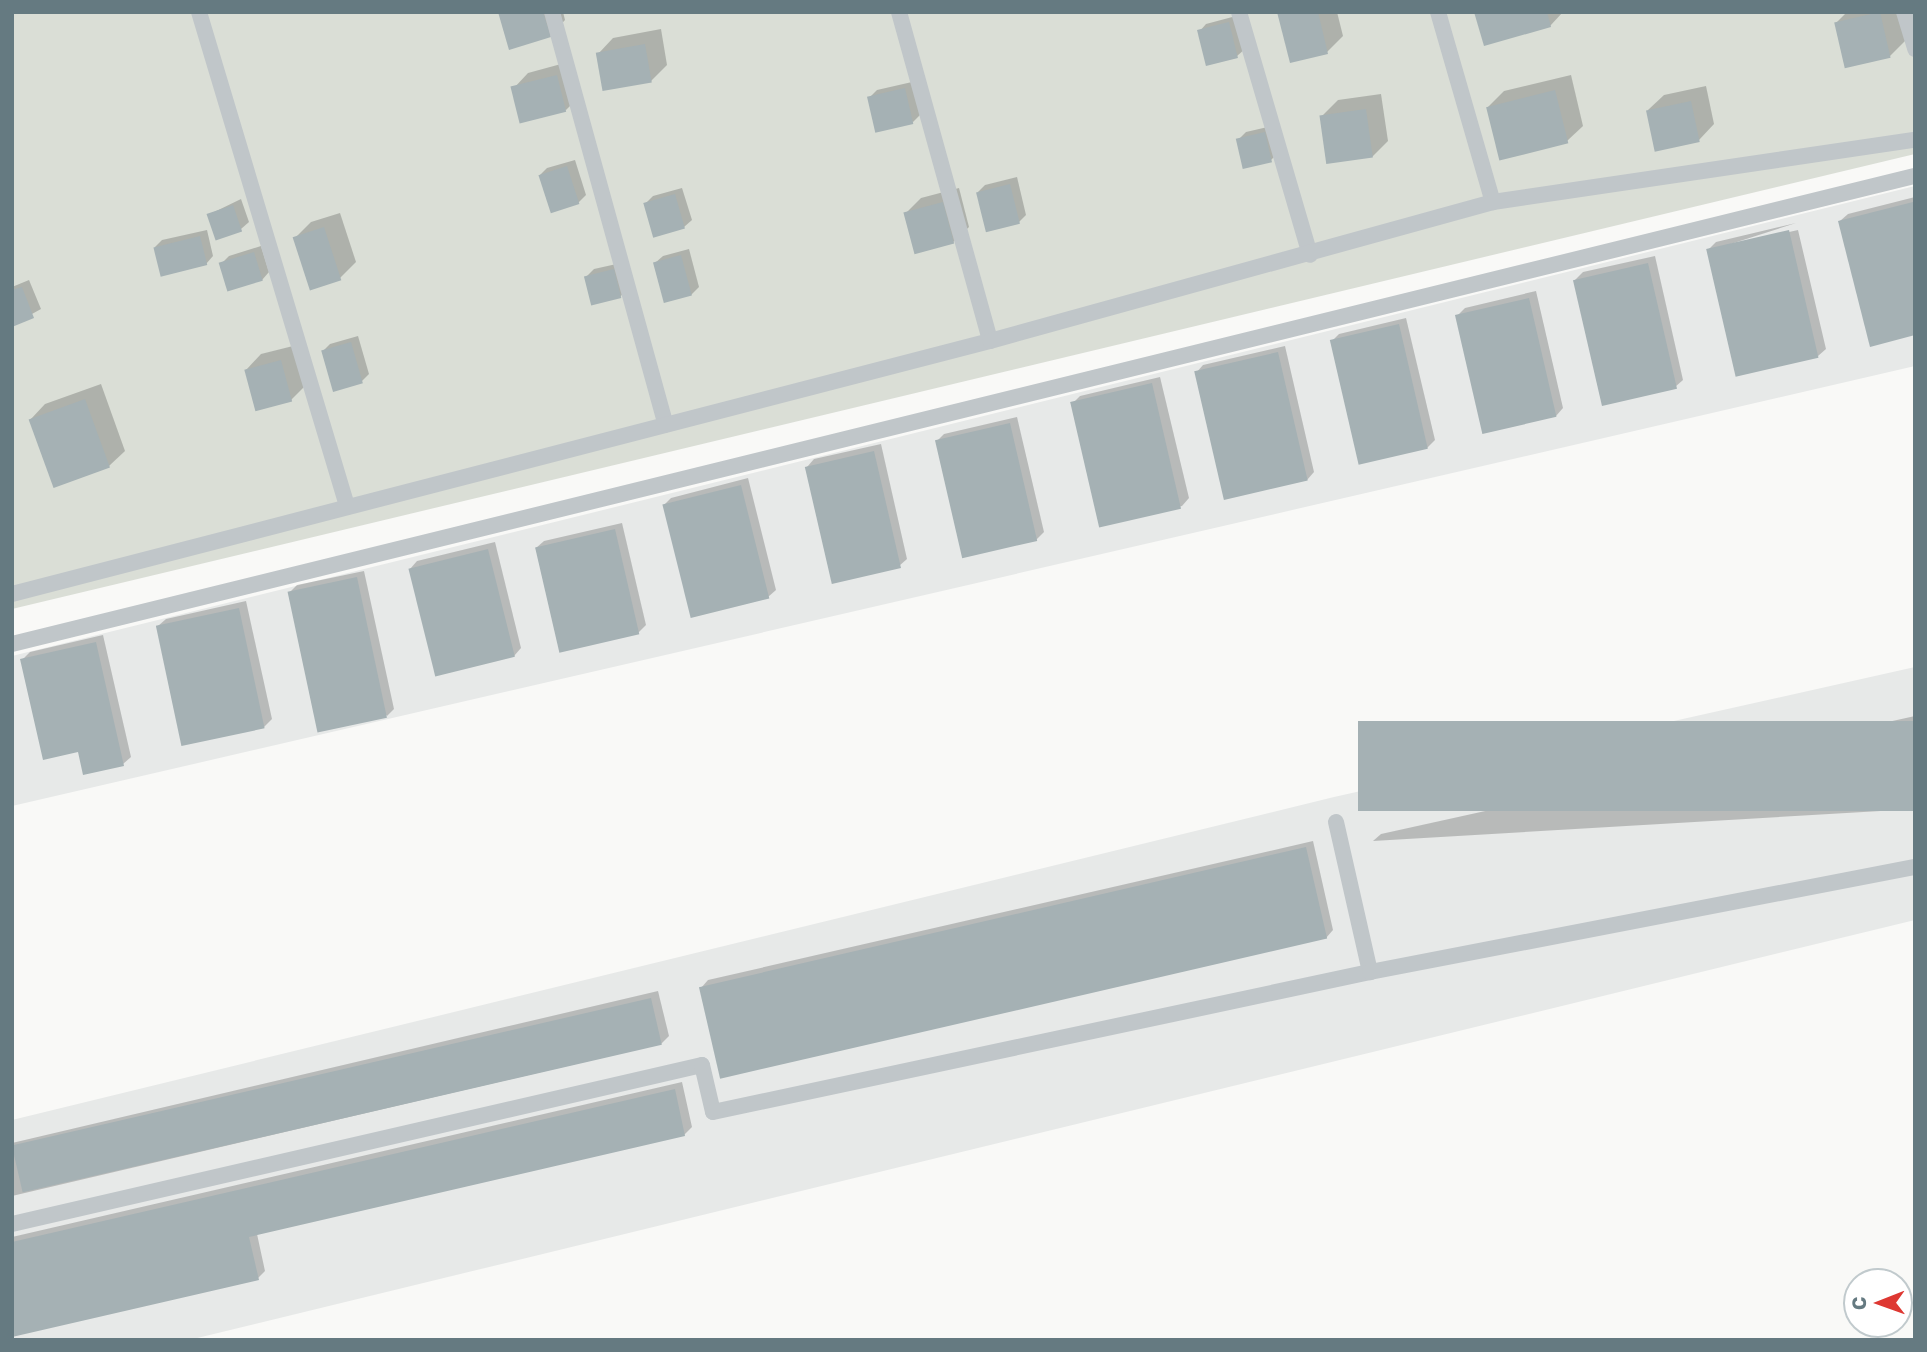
<!DOCTYPE html>
<meta charset="utf-8">
<style>
body{margin:0}
#map{position:relative;width:1927px;height:1352px;overflow:hidden;background:#f9f9f7;font-family:"Golos Text",sans-serif}
div>[style]{position:absolute}
.built>*{inset:0;background:#e7e9e8}
.green>*{inset:0;background:#daded6}
.shadow>*{inset:0;background:#0003}
.building>*{inset:0;background:#a5b1b4;transform-origin:0 0}
.lane>*{height:16px;margin:-8px;padding:0 8px;transform-origin:8px;border-radius:8px;background:#c0c6c9}
span{translate:-50% -50%;white-space:nowrap;text-align:center;line-height:1.15;-webkit-text-stroke:7px #fff;paint-order:stroke}
.frame{position:absolute;inset:0;border:14px solid #657a81;pointer-events:none}
.north{position:absolute;left:1843px;top:1268px;width:70px;height:70px;box-sizing:border-box;background:#fff;border:2px solid #c1cacd;border-radius:50%;rotate:269deg;font-size:19px;font-weight:700;line-height:28px;text-align:center;color:#657a81}
.north::after{content:'';display:block;margin:auto;width:24px;height:32px;background:#de3832;clip-path:polygon(50% 0,100% 100%,50% 72%,0 100%)}
</style>
<div id="map">
<div class="built">
<i style="clip-path:polygon(1915px 186px,1915px 366px,12px 806px,12px 656px)"></i>
<i style="clip-path:polygon(1915px 667px,1915px 920px,189px 1340px,12px 1340px,12px 1120px,1334px 797px)"></i>
</div>
<div class="green">
<i style="clip-path:polygon(12px 12px,1915px 12px,1915px 154px,12px 609px)"></i>
</div>
<div class="shadow">
<i style="clip-path:polygon(501px 12px,563px 12px,565px 20px,550px 36px)"></i>
<i style="clip-path:polygon(1279px 12px,1337px 12px,1343px 36px,1327px 52px)"></i>
<i style="clip-path:polygon(1476px 12px,1563px 12px,1550px 26px)"></i>
<i style="clip-path:polygon(1847px 12px,1899px 12px,1906px 40px,1890px 56px,1835px 24px)"></i>
<i style="clip-path:polygon(1236px 16px,1245px 49px,1237px 56px,1199px 32px,1206px 24px)"></i>
<i style="clip-path:polygon(661px 29px,667px 65px,651px 81px,598px 54px,613px 38px)"></i>
<i style="clip-path:polygon(572px 61px,581px 95px,566px 110px,513px 89px,528px 73px)"></i>
<i style="clip-path:polygon(1571px 75px,1583px 126px,1567px 141px,1488px 107px,1504px 91px)"></i>
<i style="clip-path:polygon(912px 82px,920px 115px,913px 122px,869px 98px,877px 90px)"></i>
<i style="clip-path:polygon(1706px 86px,1714px 124px,1699px 140px,1648px 110px,1664px 95px)"></i>
<i style="clip-path:polygon(1381px 94px,1388px 141px,1372px 157px,1322px 116px,1338px 100px)"></i>
<i style="clip-path:polygon(1272px 126px,1279px 152px,1271px 160px,1238px 140px,1246px 132px)"></i>
<i style="clip-path:polygon(575px 160px,586px 195px,578px 203px,540px 175px,547px 168px)"></i>
<i style="clip-path:polygon(1017px 177px,1026px 215px,1019px 222px,978px 192px,985px 185px)"></i>
<i style="clip-path:polygon(682px 188px,692px 220px,684px 227px,645px 204px,653px 196px)"></i>
<i style="clip-path:polygon(959px 188px,969px 227px,953px 242px,905px 214px,921px 198px)"></i>
<i style="clip-path:polygon(1915px 197px,1915px 333px,1840px 221px,1848px 214px)"></i>
<i style="clip-path:polygon(241px 199px,249px 222px,241px 229px,208px 215px)"></i>
<i style="clip-path:polygon(340px 213px,356px 262px,340px 278px,295px 238px,311px 222px)"></i>
<i style="clip-path:polygon(1796px 223px,1715px 249px,1798px 230px,1826px 349px,1818px 356px,1708px 250px,1716px 242px)"></i>
<i style="clip-path:polygon(207px 230px,213px 256px,206px 264px,155px 247px,162px 240px)"></i>
<i style="clip-path:polygon(261px 246px,269px 272px,262px 280px,221px 264px,229px 256px)"></i>
<i style="clip-path:polygon(689px 249px,699px 287px,691px 295px,655px 263px,663px 256px)"></i>
<i style="clip-path:polygon(1655px 256px,1683px 380px,1675px 387px,1575px 280px,1583px 272px)"></i>
<i style="clip-path:polygon(621px 263px,627px 289px,620px 297px,586px 277px,594px 269px)"></i>
<i style="clip-path:polygon(29px 280px,41px 309px,12px 325px,12px 287px)"></i>
<i style="clip-path:polygon(1536px 291px,1563px 408px,1556px 416px,1457px 316px,1465px 308px)"></i>
<i style="clip-path:polygon(1406px 318px,1435px 440px,1427px 448px,1331px 342px,1339px 334px)"></i>
<i style="clip-path:polygon(358px 336px,369px 374px,362px 381px,323px 351px,330px 344px)"></i>
<i style="clip-path:polygon(297px 345px,307px 384px,291px 400px,246px 370px,261px 354px)"></i>
<i style="clip-path:polygon(1285px 346px,1314px 472px,1307px 480px,1196px 373px,1203px 365px)"></i>
<i style="clip-path:polygon(1160px 377px,1189px 498px,1182px 506px,1101px 525px,1072px 404px,1080px 396px)"></i>
<i style="clip-path:polygon(101px 384px,125px 451px,109px 466px,30px 420px,45px 404px)"></i>
<i style="clip-path:polygon(1017px 417px,1044px 532px,1036px 540px,937px 441px,944px 434px)"></i>
<i style="clip-path:polygon(881px 444px,907px 559px,899px 566px,807px 467px,814px 459px)"></i>
<i style="clip-path:polygon(748px 478px,776px 590px,768px 597px,664px 505px,671px 498px)"></i>
<i style="clip-path:polygon(622px 523px,646px 625px,638px 633px,536px 548px,544px 541px)"></i>
<i style="clip-path:polygon(495px 542px,521px 648px,514px 656px,410px 569px,417px 561px)"></i>
<i style="clip-path:polygon(364px 571px,394px 709px,387px 716px,289px 593px,297px 585px)"></i>
<i style="clip-path:polygon(246px 601px,272px 719px,264px 727px,158px 626px,166px 619px)"></i>
<i style="clip-path:polygon(103px 635px,131px 757px,123px 764px,79px 750px,22px 660px,30px 652px)"></i>
<i style="clip-path:polygon(1915px 716px,1915px 809px,1373px 841px,1381px 834px)"></i>
<i style="clip-path:polygon(1313px 841px,1333px 930px,1326px 938px,701px 988px,708px 980px)"></i>
<i style="clip-path:polygon(658px 991px,669px 1036px,661px 1044px,12px 1196px,12px 1143px)"></i>
<i style="clip-path:polygon(682px 1082px,692px 1127px,684px 1135px,257px 1234px,265px 1271px,258px 1278px,12px 1335px,12px 1237px)"></i>
</div>
<div class="building">
<i style="clip-path:polygon(498px 12px,543px 12px,551px 37px,509px 50px)"></i>
<i style="clip-path:polygon(1277px 12px,1318px 12px,1328px 54px,1290px 63px)"></i>
<i style="clip-path:polygon(1474px 12px,1547px 12px,1551px 27px,1484px 46px)"></i>
<i style="left:1880px;top:12px;width:47px;height:47px;rotate:77deg"></i>
<i style="left:1229px;top:22px;width:37px;height:33px;rotate:76deg"></i>
<i style="left:645px;top:44px;width:39px;height:50px;rotate:80deg"></i>
<i style="left:557px;top:75px;width:38px;height:48px;rotate:76deg"></i>
<i style="left:905px;top:88px;width:37px;height:39px;rotate:77deg"></i>
<i style="left:1555px;top:90px;width:55px;height:71px;rotate:76deg"></i>
<i style="left:1691px;top:101px;width:42px;height:46px;rotate:78deg"></i>
<i style="left:1366px;top:109px;width:49px;height:47px;rotate:82deg"></i>
<i style="left:1265px;top:132px;width:31px;height:30px;rotate:77deg"></i>
<i style="left:567px;top:166px;width:40px;height:30px;rotate:72deg"></i>
<i style="left:1010px;top:184px;width:41px;height:35px;rotate:76deg"></i>
<i style="left:675px;top:194px;width:36px;height:33px;rotate:74deg"></i>
<i style="left:943px;top:202px;width:43px;height:41px;rotate:75deg"></i>
<i style="clip-path:polygon(1913px 202px,1915px 335px,1870px 347px,1838px 221px)"></i>
<i style="left:233px;top:205px;width:28px;height:28px;rotate:71deg"></i>
<i style="left:324px;top:227px;width:56px;height:33px;rotate:72deg"></i>
<i style="left:1789px;top:230px;width:131px;height:85px;rotate:77deg"></i>
<i style="left:200px;top:236px;width:30px;height:48px;rotate:76deg"></i>
<i style="left:254px;top:252px;width:30px;height:37px;rotate:73deg"></i>
<i style="left:681px;top:255px;width:42px;height:29px;rotate:75deg"></i>
<i style="left:1648px;top:263px;width:129px;height:77px;rotate:77deg"></i>
<i style="left:614px;top:269px;width:30px;height:31px;rotate:76deg"></i>
<i style="clip-path:polygon(22px 287px,34px 318px,12px 327px,12px 290px)"></i>
<i style="left:1529px;top:298px;width:122px;height:76px;rotate:77deg"></i>
<i style="left:1399px;top:324px;width:128px;height:71px;rotate:77deg"></i>
<i style="left:351px;top:342px;width:43px;height:31px;rotate:74deg"></i>
<i style="left:1278px;top:352px;width:132px;height:86px;rotate:77deg"></i>
<i style="left:281px;top:360px;width:43px;height:38px;rotate:75deg"></i>
<i style="left:1152px;top:383px;width:129px;height:84px;rotate:77deg"></i>
<i style="left:85px;top:399px;width:73px;height:60px;rotate:70deg"></i>
<i style="left:1010px;top:423px;width:121px;height:77px;rotate:77deg"></i>
<i style="left:874px;top:451px;width:120px;height:71px;rotate:77deg"></i>
<i style="left:741px;top:485px;width:117px;height:81px;rotate:76deg"></i>
<i style="left:615px;top:529px;width:108px;height:82px;rotate:77deg"></i>
<i style="left:488px;top:549px;width:111px;height:82px;rotate:76deg"></i>
<i style="left:357px;top:577px;width:144px;height:71px;rotate:78deg"></i>
<i style="left:239px;top:608px;width:123px;height:85px;rotate:78deg"></i>
<i style="clip-path:polygon(96px 642px,124px 766px,83px 775px,78px 752px,43px 760px,20px 659px)"></i>
<i style="left:1915px;top:721px;width:90px;height:557px;rotate:90deg"></i>
<i style="left:1306px;top:847px;width:94px;height:623px;rotate:77deg"></i>
<i style="left:651px;top:998px;width:48px;height:656px;rotate:77deg"></i>
<i style="clip-path:polygon(675px 1089px,685px 1136px,249px 1237px,259px 1280px,12px 1337px,12px 1242px)"></i>
</div>
<div class="lane">
<i style="left:199px;top:12px;width:516px;rotate:73.32deg"></i>
<i style="left:552px;top:12px;width:428px;rotate:74.6deg"></i>
<i style="left:899px;top:12px;width:341px;rotate:74.5deg"></i>
<i style="left:1239px;top:12px;width:253px;rotate:73.7deg"></i>
<i style="left:1438px;top:12px;width:198px;rotate:73.9deg"></i>
<i style="left:1904px;top:12px;width:39px;rotate:73deg"></i>
<i style="left:12px;top:594px;width:1010px;rotate:-14.5deg"></i>
<i style="left:990px;top:341px;width:522px;rotate:-15.45deg"></i>
<i style="left:1493px;top:202px;width:427px;rotate:-8.4deg"></i>
<i style="left:12px;top:644px;width:1960px;rotate:-13.82deg"></i>
<i style="left:1336px;top:822px;width:154px;rotate:77.2deg"></i>
<i style="left:12px;top:1224px;width:708px;rotate:-12.98deg"></i>
<i style="left:702px;top:1065px;width:48px;rotate:76.8deg"></i>
<i style="left:713px;top:1112px;width:672px;rotate:-12.03deg"></i>
<i style="left:1370px;top:972px;width:555px;rotate:-10.91deg"></i>
</div>
<div class="frame"></div>
<div class="north">С</div>
</div>
